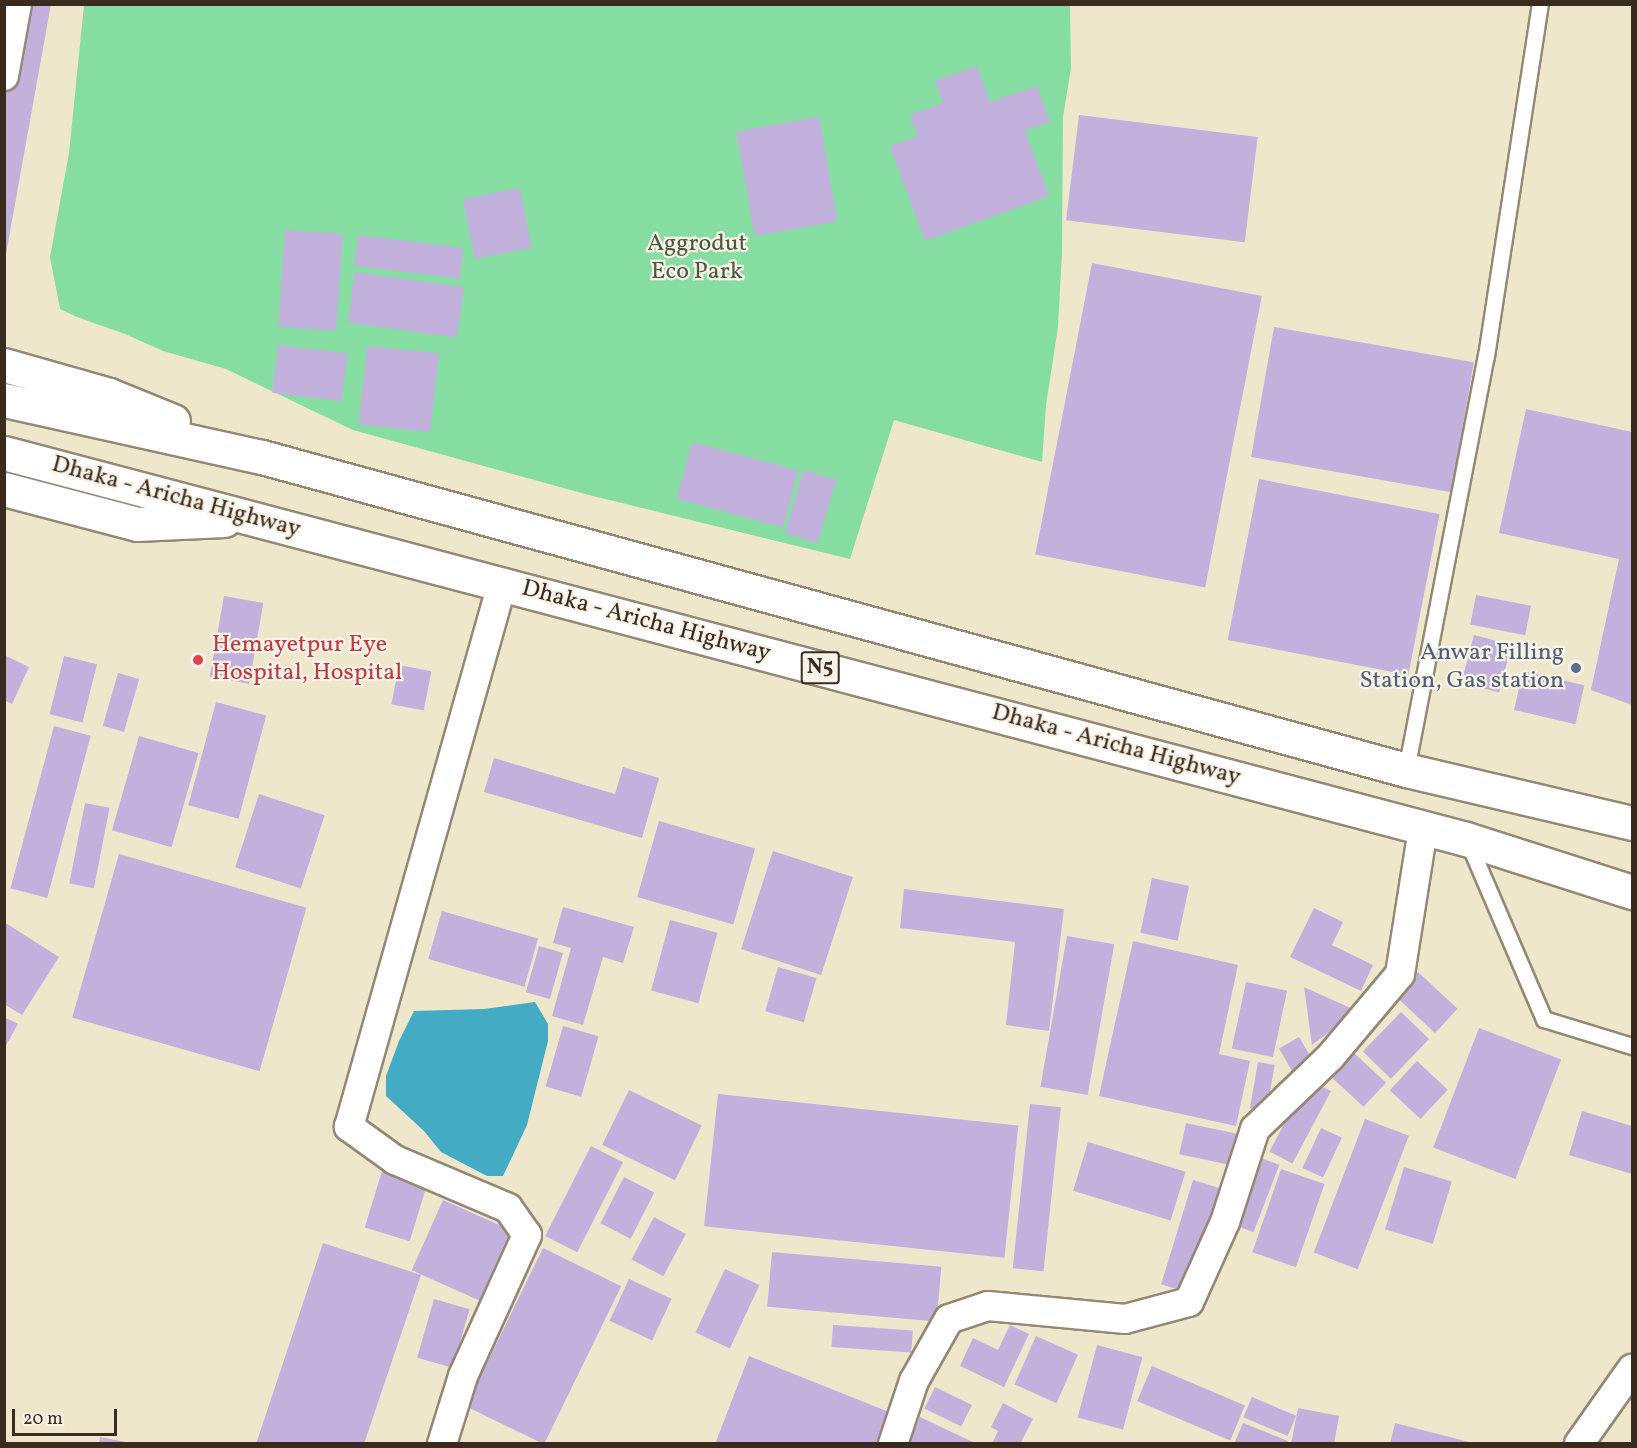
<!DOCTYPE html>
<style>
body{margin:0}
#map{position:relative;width:1637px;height:1448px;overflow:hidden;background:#eee7cc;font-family:Vollkorn,serif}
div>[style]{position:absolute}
.green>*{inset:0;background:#85dda2}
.water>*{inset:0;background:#43abc3}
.building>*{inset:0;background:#c2b1dd;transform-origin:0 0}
.roads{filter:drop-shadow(2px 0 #948875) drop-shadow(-2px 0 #948875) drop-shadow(0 2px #948875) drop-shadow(0 -2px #948875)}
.lane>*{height:15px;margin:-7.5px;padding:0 7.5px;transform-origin:7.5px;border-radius:7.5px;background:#fff}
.street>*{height:28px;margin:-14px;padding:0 14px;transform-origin:14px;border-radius:14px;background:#fff}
.highway>*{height:33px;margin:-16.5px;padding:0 16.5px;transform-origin:16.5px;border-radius:16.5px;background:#fff}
.dots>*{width:16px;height:16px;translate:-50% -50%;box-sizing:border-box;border:3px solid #f7f3e8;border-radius:50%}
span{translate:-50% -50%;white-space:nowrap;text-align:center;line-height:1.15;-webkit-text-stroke:4.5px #f7f3e8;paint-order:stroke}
.shield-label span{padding:2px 4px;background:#f7f3e8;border:2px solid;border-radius:4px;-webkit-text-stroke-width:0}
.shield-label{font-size:22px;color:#3b2a1e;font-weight:700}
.park-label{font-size:24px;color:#4e573f}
.street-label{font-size:24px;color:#3b2a1e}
.health-label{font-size:24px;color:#be3a42}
.left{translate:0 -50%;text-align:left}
.service-label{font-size:24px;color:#4e5e75}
.right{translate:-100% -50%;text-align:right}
.frame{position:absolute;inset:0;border:6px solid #3b2a1e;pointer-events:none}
.scale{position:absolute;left:12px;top:1409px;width:105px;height:27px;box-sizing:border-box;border:3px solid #3b2a1e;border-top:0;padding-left:8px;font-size:18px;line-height:21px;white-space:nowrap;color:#3b2a1e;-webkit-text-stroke:4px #f7f3e8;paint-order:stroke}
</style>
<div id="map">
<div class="green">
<i style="clip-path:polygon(84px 5px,1070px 5px,1071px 68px,1063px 117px,1062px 253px,1058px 327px,1046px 405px,1042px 462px,894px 420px,850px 559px,589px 495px,353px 430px,226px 369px,163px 351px,125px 334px,77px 317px,60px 309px,50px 257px,69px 153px)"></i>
</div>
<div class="water">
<i style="clip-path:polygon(535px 1002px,548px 1024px,548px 1041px,527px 1125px,503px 1176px,487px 1176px,441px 1152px,424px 1131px,386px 1096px,386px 1076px,399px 1041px,414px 1011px,484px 1009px)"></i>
</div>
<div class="building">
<i style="clip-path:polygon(4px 4px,51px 4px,6px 254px,4px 253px)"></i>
<i style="clip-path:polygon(977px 66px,990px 102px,1037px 86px,1050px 122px,1025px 131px,1049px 196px,925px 241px,890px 146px,918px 136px,910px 115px,943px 103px,935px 81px)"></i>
<i style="left:1079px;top:115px;width:180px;height:106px;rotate:7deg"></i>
<i style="left:819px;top:117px;width:106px;height:84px;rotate:80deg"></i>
<i style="left:520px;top:188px;width:61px;height:58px;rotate:79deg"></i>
<i style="left:285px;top:230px;width:58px;height:97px;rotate:4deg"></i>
<i style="left:358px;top:235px;width:106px;height:31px;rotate:7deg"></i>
<i style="left:1092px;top:263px;width:173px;height:297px;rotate:11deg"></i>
<i style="left:355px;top:272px;width:110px;height:51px;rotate:8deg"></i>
<i style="left:1274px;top:327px;width:203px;height:132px;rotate:10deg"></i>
<i style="left:278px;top:345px;width:70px;height:48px;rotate:7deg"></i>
<i style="left:367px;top:346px;width:72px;height:79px;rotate:6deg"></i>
<i style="clip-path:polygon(1526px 409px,1632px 432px,1632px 705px,1591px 690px,1619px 559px,1499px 533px)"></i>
<i style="left:692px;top:442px;width:110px;height:59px;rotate:15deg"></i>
<i style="left:804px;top:470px;width:34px;height:66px;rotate:17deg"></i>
<i style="left:1259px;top:479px;width:184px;height:164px;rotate:11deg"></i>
<i style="left:1476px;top:595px;width:56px;height:30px;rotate:11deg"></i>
<i style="left:224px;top:596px;width:40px;height:82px;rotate:10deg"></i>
<i style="left:1474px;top:635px;width:39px;height:49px;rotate:15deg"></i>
<i style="clip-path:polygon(4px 655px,29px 667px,12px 704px,4px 700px)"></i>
<i style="left:64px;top:656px;width:34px;height:60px;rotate:14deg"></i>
<i style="left:399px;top:665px;width:33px;height:40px;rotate:11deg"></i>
<i style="left:1523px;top:671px;width:63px;height:40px;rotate:13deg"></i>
<i style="left:118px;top:673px;width:22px;height:55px;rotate:16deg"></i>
<i style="left:216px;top:702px;width:52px;height:107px;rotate:15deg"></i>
<i style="left:54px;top:726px;width:38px;height:168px;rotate:15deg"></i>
<i style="left:139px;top:736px;width:62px;height:98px;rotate:16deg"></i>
<i style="clip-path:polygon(494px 758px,615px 794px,623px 767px,659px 778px,642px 838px,484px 792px)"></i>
<i style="left:259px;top:794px;width:69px;height:77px;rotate:18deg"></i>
<i style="left:85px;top:803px;width:25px;height:82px;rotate:11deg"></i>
<i style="left:659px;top:821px;width:100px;height:79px;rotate:16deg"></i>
<i style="left:773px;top:851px;width:84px;height:103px;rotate:18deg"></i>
<i style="left:119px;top:854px;width:195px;height:170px;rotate:16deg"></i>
<i style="left:1152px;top:878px;width:38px;height:56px;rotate:12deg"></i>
<i style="clip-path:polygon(904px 889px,1064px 909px,1049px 1031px,1006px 1025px,1015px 942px,900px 928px)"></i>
<i style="clip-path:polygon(563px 907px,634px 927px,623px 963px,603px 957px,583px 1025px,552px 1016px,571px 948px,553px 943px)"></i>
<i style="clip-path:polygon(1314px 908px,1343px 922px,1332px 945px,1373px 965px,1361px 991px,1290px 957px)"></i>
<i style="left:442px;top:911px;width:100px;height:50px;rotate:16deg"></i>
<i style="left:670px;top:920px;width:49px;height:73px;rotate:15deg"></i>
<i style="clip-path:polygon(4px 922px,59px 957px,22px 1015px,4px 1004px)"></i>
<i style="left:1067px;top:936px;width:48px;height:153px;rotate:10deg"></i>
<i style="clip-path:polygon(1133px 941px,1238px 965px,1219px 1054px,1250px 1061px,1236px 1126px,1099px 1096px)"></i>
<i style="left:539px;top:946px;width:25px;height:48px;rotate:16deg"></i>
<i style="left:778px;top:967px;width:40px;height:46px;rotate:16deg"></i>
<i style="left:1418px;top:972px;width:54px;height:33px;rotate:43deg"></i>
<i style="left:1246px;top:982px;width:42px;height:68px;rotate:12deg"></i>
<i style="clip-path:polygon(1304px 987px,1357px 1011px,1312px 1045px)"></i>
<i style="left:1401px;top:1012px;width:39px;height:55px;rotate:44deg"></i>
<i style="clip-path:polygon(4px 1017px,18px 1024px,4px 1049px)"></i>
<i style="left:563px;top:1026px;width:37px;height:63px;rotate:16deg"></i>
<i style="left:1479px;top:1028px;width:88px;height:128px;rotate:21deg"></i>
<i style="left:1299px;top:1037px;width:34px;height:23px;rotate:60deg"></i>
<i style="left:1353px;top:1052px;width:45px;height:33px;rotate:43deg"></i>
<i style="left:1417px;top:1061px;width:42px;height:40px;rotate:43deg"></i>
<i style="left:1258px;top:1062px;width:17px;height:47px;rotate:10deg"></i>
<i style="left:1308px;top:1079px;width:26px;height:82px;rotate:28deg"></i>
<i style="left:629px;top:1090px;width:81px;height:61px;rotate:26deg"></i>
<i style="left:718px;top:1094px;width:302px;height:133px;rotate:6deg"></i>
<i style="left:1030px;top:1104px;width:31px;height:165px;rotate:6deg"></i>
<i style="clip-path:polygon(1582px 1111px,1632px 1126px,1632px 1174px,1569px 1155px)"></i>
<i style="left:1365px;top:1119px;width:47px;height:143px;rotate:21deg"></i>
<i style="left:1186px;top:1123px;width:52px;height:32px;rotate:12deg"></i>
<i style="left:1321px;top:1128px;width:23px;height:44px;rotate:25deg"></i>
<i style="left:1088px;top:1142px;width:102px;height:51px;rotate:17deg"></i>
<i style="left:591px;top:1146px;width:36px;height:101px;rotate:27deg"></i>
<i style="left:1256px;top:1156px;width:25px;height:72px;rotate:21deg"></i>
<i style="left:1404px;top:1167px;width:50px;height:65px;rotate:17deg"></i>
<i style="left:1281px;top:1169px;width:46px;height:88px;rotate:19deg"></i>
<i style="left:382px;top:1171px;width:47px;height:59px;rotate:17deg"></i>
<i style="left:624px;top:1177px;width:34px;height:52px;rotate:27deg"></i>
<i style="left:1193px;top:1180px;width:28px;height:109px;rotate:17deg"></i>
<i style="left:443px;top:1200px;width:74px;height:77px;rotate:24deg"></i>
<i style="left:654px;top:1217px;width:36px;height:48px;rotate:28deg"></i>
<i style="clip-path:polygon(323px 1243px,421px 1275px,364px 1444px,256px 1444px)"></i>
<i style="left:543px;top:1248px;width:87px;height:176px;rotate:26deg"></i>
<i style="left:772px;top:1252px;width:170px;height:55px;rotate:5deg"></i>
<i style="left:725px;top:1269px;width:38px;height:70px;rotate:25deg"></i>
<i style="left:629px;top:1279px;width:47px;height:46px;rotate:25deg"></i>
<i style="left:434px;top:1299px;width:37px;height:61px;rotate:16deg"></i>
<i style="left:833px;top:1325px;width:80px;height:22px;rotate:4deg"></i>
<i style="clip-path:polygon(1010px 1325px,1029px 1334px,1004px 1387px,960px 1366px,973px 1338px,998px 1350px)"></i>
<i style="left:1036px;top:1336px;width:46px;height:53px;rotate:24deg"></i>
<i style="left:1097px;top:1345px;width:47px;height:75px;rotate:15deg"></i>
<i style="clip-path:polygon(749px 1356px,889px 1412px,877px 1444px,715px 1444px)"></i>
<i style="left:1152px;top:1366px;width:101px;height:38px;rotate:23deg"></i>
<i style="left:935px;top:1387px;width:41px;height:24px;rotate:26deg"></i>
<i style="left:1252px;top:1397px;width:48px;height:22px;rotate:23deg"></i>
<i style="clip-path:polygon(1003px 1403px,1033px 1419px,1020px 1444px,992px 1444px,998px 1431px,991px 1427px)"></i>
<i style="clip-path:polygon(1298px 1408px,1339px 1416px,1334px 1444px,1291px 1444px)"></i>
<i style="clip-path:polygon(920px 1417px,977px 1444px,908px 1444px)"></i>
<i style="clip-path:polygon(1243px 1423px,1288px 1441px,1287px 1444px,1234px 1444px)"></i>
<i style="clip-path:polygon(1395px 1423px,1473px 1443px,1473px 1444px,1390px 1444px)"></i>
<i style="clip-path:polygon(100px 1437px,126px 1442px,126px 1444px,99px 1444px)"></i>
</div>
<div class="roads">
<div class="lane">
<i style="left:1406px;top:770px;width:422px;rotate:-79.1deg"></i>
<i style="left:1486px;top:356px;width:356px;rotate:-81.3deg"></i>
<i style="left:1468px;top:842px;width:193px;rotate:66.8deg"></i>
<i style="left:1544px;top:1019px;width:92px;rotate:17.1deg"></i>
</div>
<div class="street">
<i style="left:4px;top:76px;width:73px;rotate:-79.8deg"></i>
<i style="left:442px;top:1444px;width:71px;rotate:-72.8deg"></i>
<i style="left:463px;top:1376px;width:155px;rotate:-65.6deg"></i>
<i style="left:527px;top:1235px;width:33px;rotate:-125deg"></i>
<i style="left:508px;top:1208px;width:123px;rotate:-157deg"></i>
<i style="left:395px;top:1160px;width:57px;rotate:-144.3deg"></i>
<i style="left:349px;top:1127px;width:564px;rotate:-74.26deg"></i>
<i style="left:893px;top:1444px;width:66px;rotate:-71.6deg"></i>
<i style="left:914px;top:1381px;width:71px;rotate:-60.6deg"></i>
<i style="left:949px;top:1319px;width:41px;rotate:-18.4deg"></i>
<i style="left:988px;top:1306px;width:138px;rotate:5.4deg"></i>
<i style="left:1125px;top:1319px;width:66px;rotate:-14.9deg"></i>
<i style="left:1189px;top:1302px;width:88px;rotate:-65.8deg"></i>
<i style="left:1225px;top:1222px;width:98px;rotate:-72.1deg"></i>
<i style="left:1255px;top:1129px;width:105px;rotate:-43.8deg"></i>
<i style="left:1331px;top:1056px;width:107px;rotate:-49.9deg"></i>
<i style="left:1400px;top:974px;width:148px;rotate:-81deg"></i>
<i style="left:1579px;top:1444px;width:92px;rotate:-54.8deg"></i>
</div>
<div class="highway">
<i style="left:4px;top:365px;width:109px;rotate:15.9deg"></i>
<i style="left:109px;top:395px;width:69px;rotate:22.1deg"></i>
<i style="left:4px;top:400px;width:264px;rotate:12.5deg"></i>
<i style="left:262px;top:457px;width:1186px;rotate:15.3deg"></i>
<i style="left:1406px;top:770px;width:232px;rotate:13.2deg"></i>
<i style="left:4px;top:453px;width:1512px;rotate:14.79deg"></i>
<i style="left:1466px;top:839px;width:174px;rotate:17.7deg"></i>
<i style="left:4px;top:489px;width:138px;rotate:14.7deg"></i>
<i style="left:137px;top:524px;width:87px;rotate:-2.6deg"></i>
</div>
</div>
<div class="dots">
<i style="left:198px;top:660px;background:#e0444e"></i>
<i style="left:1576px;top:668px;background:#5c6f8a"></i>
</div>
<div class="shield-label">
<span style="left:820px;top:668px">N5</span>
</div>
<div class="park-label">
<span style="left:697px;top:259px">Aggrodut<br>Eco Park</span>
</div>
<div class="street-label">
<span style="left:176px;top:498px;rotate:15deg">Dhaka - Aricha Highway</span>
<span style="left:646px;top:622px;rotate:15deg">Dhaka - Aricha Highway</span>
<span style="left:1116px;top:746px;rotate:15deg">Dhaka - Aricha Highway</span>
</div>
<div class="health-label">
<span class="left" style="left:212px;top:660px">Hemayetpur Eye<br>Hospital, Hospital</span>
</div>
<div class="service-label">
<span class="right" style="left:1564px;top:668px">Anwar Filling<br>Station, Gas station</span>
</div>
<div class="frame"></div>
<div class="scale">20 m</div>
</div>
